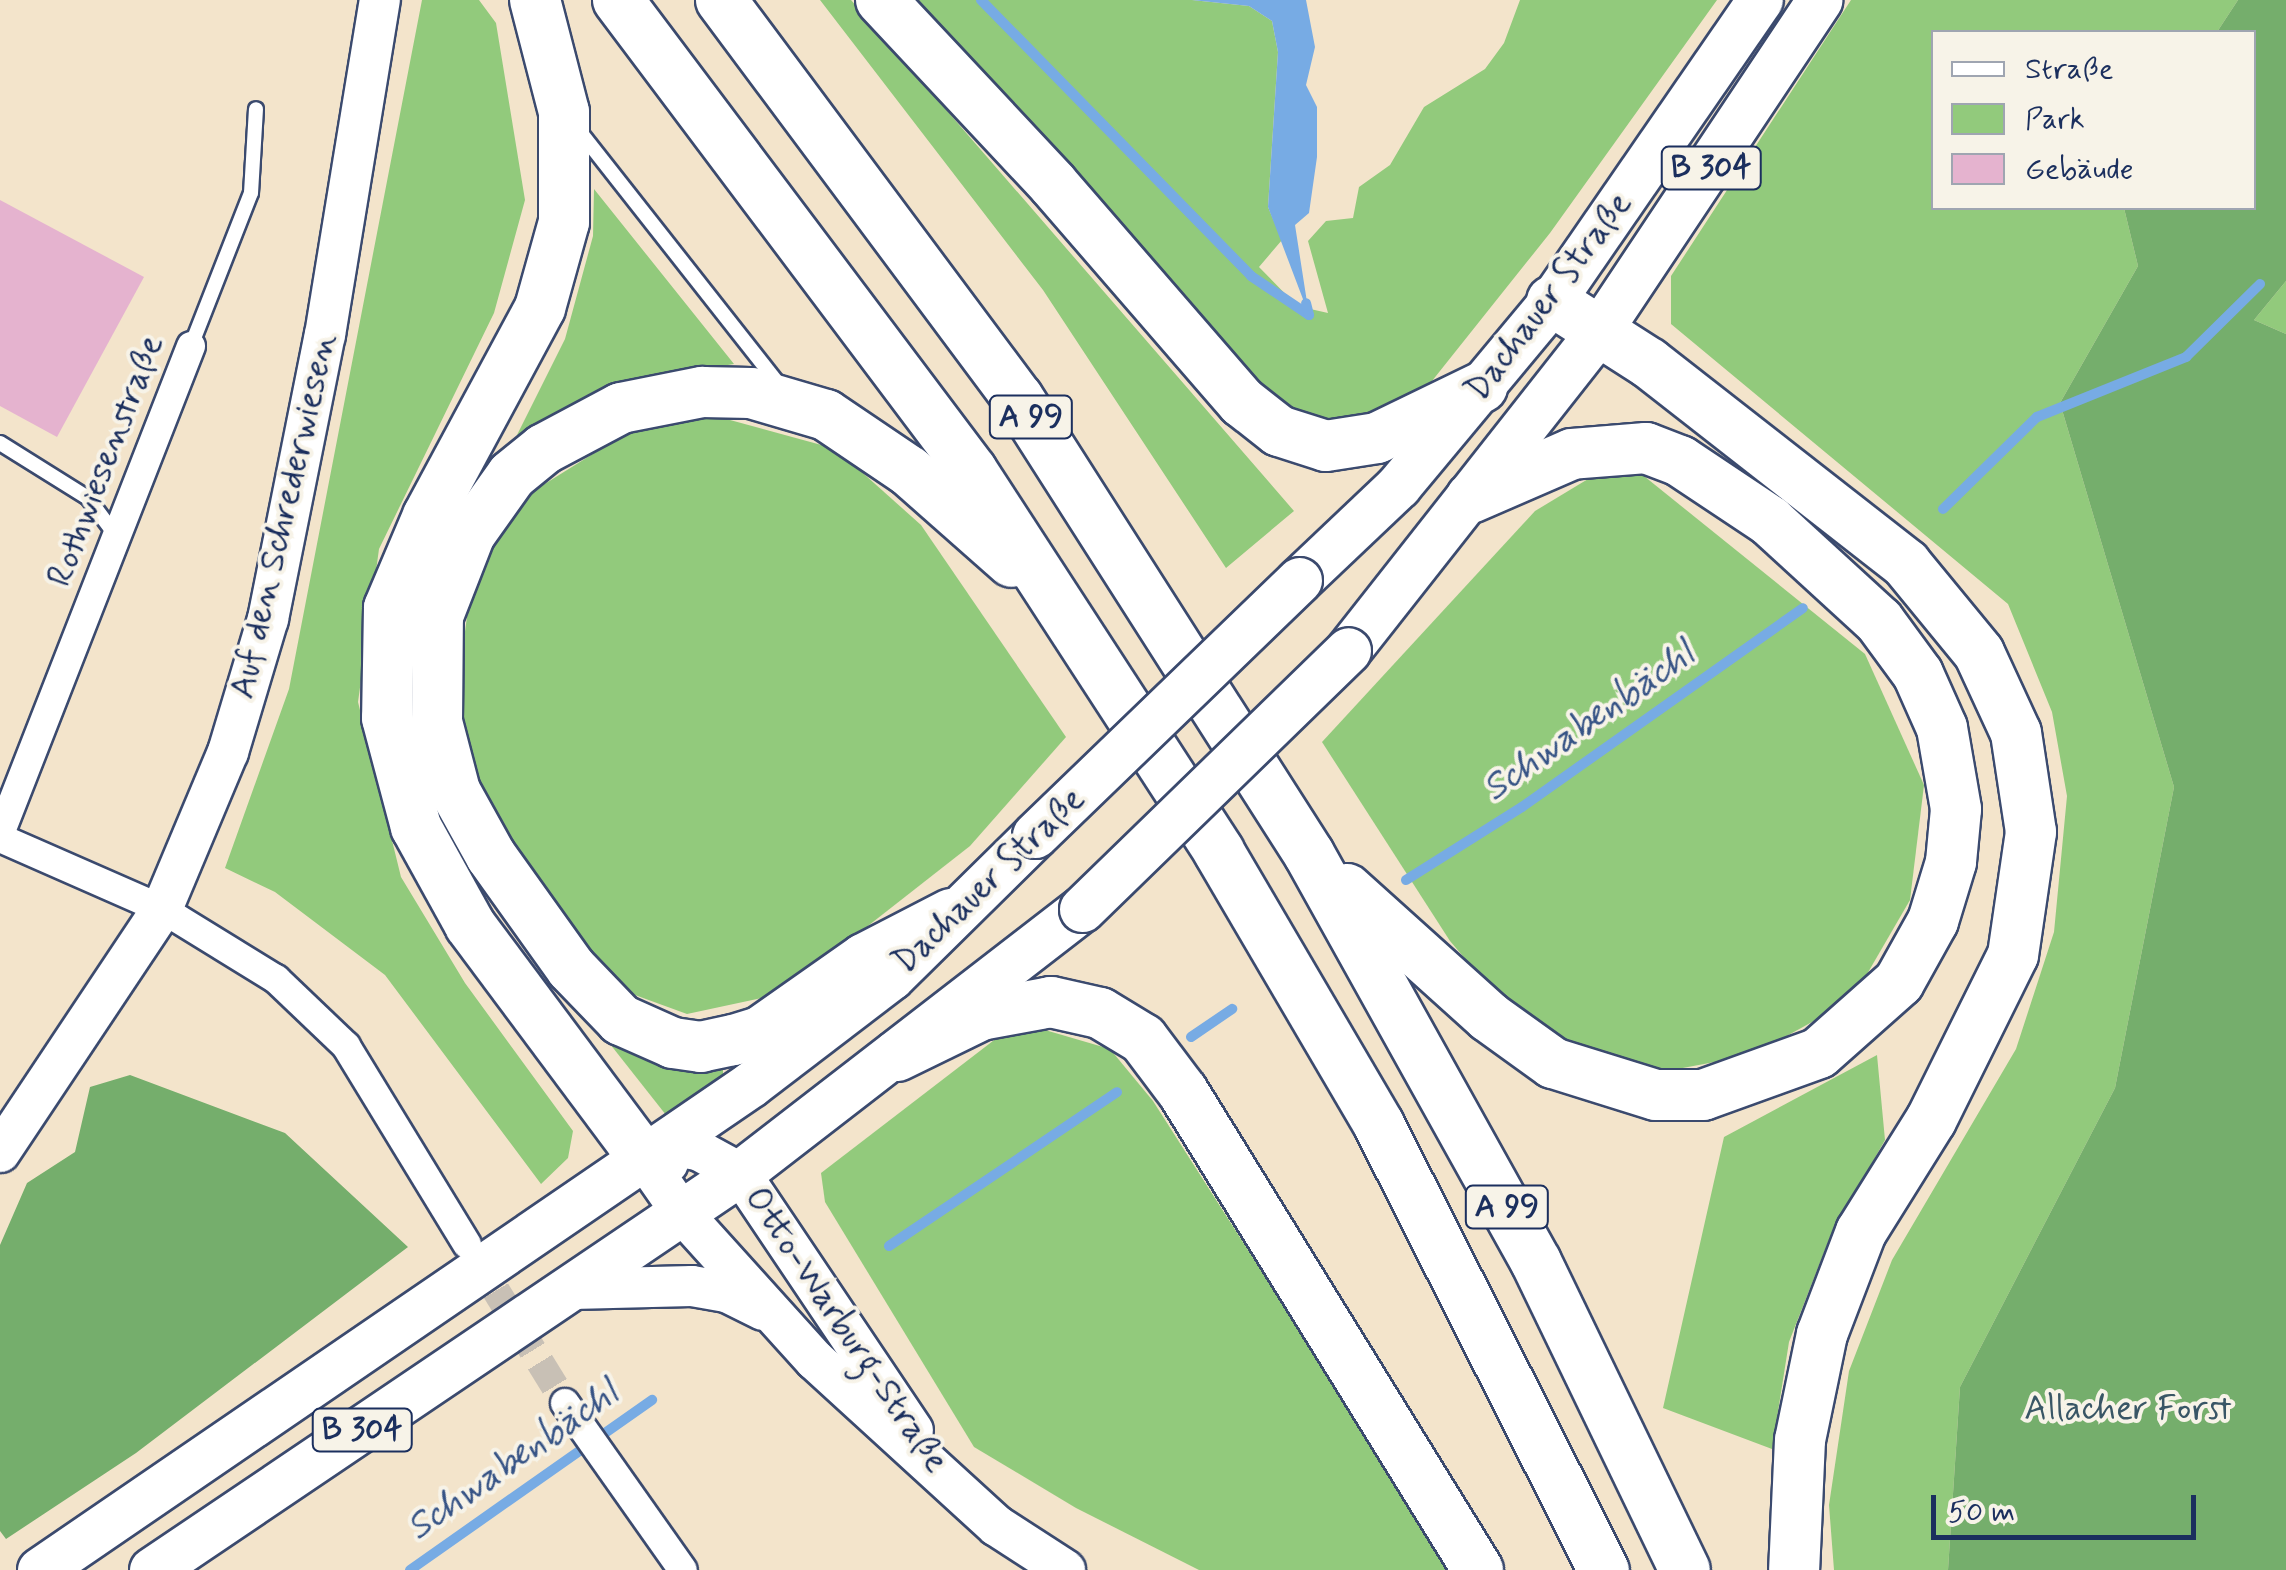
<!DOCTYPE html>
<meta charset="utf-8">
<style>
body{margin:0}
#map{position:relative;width:2286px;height:1570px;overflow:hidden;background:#f3e4cb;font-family:Mynerve,sans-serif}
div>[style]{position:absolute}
.green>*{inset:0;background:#92ca7c}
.forest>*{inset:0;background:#75ae6c}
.water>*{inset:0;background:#77abe4}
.stream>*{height:10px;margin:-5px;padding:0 5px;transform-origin:5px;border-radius:5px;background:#77abe4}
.building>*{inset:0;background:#e5b3cf}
.street-tunnel>*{height:28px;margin-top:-14px;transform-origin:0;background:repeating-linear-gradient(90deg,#c8c0b5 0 28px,transparent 0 42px)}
.roads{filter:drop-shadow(2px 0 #3b4a6e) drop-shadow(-2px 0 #3b4a6e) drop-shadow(0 2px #3b4a6e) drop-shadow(0 -2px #3b4a6e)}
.lane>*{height:14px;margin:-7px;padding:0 7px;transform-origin:7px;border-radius:7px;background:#fff}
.street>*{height:28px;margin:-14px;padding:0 14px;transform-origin:14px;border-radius:14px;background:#fff}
.secondary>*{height:40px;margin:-20px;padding:0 20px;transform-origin:20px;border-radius:20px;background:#fff}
.primary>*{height:45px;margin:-22.5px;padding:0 22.5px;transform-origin:22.5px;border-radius:22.5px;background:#fff}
.highway>*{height:50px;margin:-25px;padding:0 25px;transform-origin:25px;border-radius:25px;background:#fff}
.bridges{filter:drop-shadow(2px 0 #3b4a6e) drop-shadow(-2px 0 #3b4a6e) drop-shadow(0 2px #3b4a6e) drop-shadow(0 -2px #3b4a6e)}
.primary-bridge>*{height:45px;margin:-22.5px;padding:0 22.5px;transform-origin:22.5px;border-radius:22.5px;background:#fff}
span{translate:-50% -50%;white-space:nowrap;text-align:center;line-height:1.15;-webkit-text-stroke:8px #f7f3e8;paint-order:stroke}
.shield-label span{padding:2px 8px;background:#f7f3e8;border:2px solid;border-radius:8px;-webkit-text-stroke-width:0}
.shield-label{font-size:32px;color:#1b2f5e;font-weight:700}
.street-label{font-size:35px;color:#1b2f5e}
.park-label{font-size:35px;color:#395666}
.water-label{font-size:38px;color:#375486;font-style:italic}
.legend{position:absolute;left:1931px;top:30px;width:325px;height:180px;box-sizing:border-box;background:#f7f3e8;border:2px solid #9fa5b1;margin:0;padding:12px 18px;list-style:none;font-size:30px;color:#1b2f5e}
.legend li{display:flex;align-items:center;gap:20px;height:50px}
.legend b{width:50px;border:2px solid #9fa5b1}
.scale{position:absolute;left:1931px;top:1495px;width:265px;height:45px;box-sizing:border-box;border:5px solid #1b2f5e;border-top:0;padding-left:12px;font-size:30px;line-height:35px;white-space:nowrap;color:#1b2f5e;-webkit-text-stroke:8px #f7f3e8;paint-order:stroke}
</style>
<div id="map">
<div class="green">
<i style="clip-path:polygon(422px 0,479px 0,496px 23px,525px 200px,494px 313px,379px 549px,358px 702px,401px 877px,465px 983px,573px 1131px,568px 1158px,541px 1184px,385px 975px,275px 892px,225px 868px,289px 689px)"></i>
<i style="clip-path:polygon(820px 0,851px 0,1294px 511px,1226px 568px,1043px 290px)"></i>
<i style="clip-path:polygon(911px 0,1192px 0,1249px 6px,1272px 21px,1278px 52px,1268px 207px,1282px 240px,1259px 267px,1297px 306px,1328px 313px,1308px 241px,1326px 221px,1353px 218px,1359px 187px,1390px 165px,1424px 107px,1485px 69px,1504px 43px,1520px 0,1717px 0,1550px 233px,1432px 381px,1371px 418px,1334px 422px,1290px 414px,1257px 388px)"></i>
<i style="clip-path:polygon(1851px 0,2238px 0,2217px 32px,1934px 32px,1934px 208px,2124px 208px,2138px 266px,2060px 403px,2174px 787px,2115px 1088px,1960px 1387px,1948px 1570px,1834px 1570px,1829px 1505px,1849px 1371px,1892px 1260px,2016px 1049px,2054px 932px,2067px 796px,2052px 712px,2008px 604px,1671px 324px,1671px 276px)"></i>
<i style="clip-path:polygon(594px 189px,734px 364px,616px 383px,510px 449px,565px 339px,593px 236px)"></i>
<i style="clip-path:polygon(2286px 281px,2286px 334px,2254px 320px)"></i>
<i style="clip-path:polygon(719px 417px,836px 449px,921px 525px,1066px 737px,970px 846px,781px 994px,687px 1014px,613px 987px,484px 800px,457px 690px,475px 558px,535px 490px,636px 427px)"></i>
<i style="clip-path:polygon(1639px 472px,1865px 654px,1924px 785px,1910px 900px,1852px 1000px,1752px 1055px,1656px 1073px,1557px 1040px,1496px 995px,1450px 941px,1322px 742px,1535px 511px,1588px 479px)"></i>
<i style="clip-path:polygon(595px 1025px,723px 1065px,723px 1077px,666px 1115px)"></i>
<i style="clip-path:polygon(1045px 1030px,1110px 1049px,1153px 1101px,1452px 1570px,1199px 1570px,1076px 1508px,974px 1447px,825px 1202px,821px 1173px,1002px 1034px)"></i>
<i style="clip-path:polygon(1877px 1055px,1885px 1140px,1830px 1237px,1789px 1342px,1772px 1449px,1663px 1408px,1724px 1137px)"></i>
</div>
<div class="forest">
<i style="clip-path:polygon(2238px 0,2286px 0,2286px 281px,2254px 320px,2286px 334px,2286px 1570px,1948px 1570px,1960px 1387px,2115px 1088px,2174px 787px,2060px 403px,2138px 266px,2124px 208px,2254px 208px,2254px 32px,2217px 32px)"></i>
<i style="clip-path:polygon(130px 1075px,285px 1133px,408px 1247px,136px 1453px,6px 1539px,0 1531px,0 1245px,27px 1183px,75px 1152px,90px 1087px)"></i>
</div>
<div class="water">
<i style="clip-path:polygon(1192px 0,1306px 0,1315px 47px,1306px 85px,1317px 107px,1317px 157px,1309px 213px,1295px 225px,1309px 315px,1268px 207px,1278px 52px,1272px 21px,1249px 6px)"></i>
</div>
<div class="stream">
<i style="left:981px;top:0;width:386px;rotate:45.6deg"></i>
<i style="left:1251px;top:276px;width:70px;rotate:33.9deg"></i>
<i style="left:1309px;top:315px;width:12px;rotate:-104deg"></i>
<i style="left:1943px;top:509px;width:132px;rotate:-44.4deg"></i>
<i style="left:2037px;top:417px;width:161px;rotate:-21.9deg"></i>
<i style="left:2186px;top:357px;width:104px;rotate:-44.6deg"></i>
<i style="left:1406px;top:880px;width:137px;rotate:-32.2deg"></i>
<i style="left:1522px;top:807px;width:344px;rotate:-35.3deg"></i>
<i style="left:1191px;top:1037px;width:50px;rotate:-34.3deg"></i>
<i style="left:889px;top:1246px;width:275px;rotate:-34deg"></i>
<i style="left:410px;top:1570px;width:296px;rotate:-35.1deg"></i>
</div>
<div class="building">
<i style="clip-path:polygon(0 200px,144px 277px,57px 437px,0 406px)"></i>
</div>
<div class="street-tunnel">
<i style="left:474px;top:1255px;width:174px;rotate:58.4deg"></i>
</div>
<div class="roads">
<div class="lane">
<i style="left:577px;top:128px;width:328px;rotate:51.8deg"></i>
<i style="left:191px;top:346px;width:164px;rotate:-68.6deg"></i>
<i style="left:251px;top:193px;width:84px;rotate:-86.6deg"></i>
<i style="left:0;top:443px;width:104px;rotate:32deg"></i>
<i style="left:88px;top:498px;width:49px;rotate:53.4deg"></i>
</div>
<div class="street">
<i style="left:0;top:834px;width:524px;rotate:-68.62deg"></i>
<i style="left:0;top:838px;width:177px;rotate:23.7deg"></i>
<i style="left:162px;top:909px;width:134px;rotate:31.6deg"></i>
<i style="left:276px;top:979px;width:97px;rotate:43.7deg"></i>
<i style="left:346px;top:1046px;width:232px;rotate:58.6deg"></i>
<i style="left:565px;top:1403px;width:204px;rotate:54.8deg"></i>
</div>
<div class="secondary">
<i style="left:0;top:1152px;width:292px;rotate:-56.3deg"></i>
<i style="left:162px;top:909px;width:170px;rotate:-67.2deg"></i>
<i style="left:228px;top:752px;width:139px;rotate:-73.3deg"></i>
<i style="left:268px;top:619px;width:290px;rotate:-78.7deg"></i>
<i style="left:325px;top:335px;width:339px;rotate:-80.7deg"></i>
<i style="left:643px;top:1157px;width:68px;rotate:55.1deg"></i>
<i style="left:682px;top:1213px;width:198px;rotate:47.9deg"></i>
<i style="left:815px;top:1360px;width:246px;rotate:42.4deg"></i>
<i style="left:997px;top:1526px;width:81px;rotate:32.9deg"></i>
<i style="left:668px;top:1163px;width:20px;rotate:-105deg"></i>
<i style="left:663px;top:1144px;width:36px;rotate:10deg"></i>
<i style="left:698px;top:1150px;width:48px;rotate:28.7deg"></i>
<i style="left:740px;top:1173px;width:310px;rotate:56.1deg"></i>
<i style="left:572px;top:1289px;width:120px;rotate:-1.4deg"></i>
<i style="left:692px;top:1286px;width:36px;rotate:10deg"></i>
<i style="left:727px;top:1292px;width:40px;rotate:26.6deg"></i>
</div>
<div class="primary">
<i style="left:1299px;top:580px;width:137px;rotate:-43.5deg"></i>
<i style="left:1398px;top:486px;width:241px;rotate:-50.2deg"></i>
<i style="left:1552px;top:301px;width:366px;rotate:-55.4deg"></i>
<i style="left:1348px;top:650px;width:405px;rotate:-51.8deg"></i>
<i style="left:1598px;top:332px;width:399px;rotate:-56.3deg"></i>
<i style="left:40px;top:1570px;width:861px;rotate:-34.35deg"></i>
<i style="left:751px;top:1084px;width:176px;rotate:-37.4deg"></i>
<i style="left:891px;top:977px;width:202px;rotate:-44.6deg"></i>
<i style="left:152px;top:1570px;width:709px;rotate:-34.03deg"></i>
<i style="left:740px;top:1173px;width:432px;rotate:-37.7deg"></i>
</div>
<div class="highway">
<i style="left:535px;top:0;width:116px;rotate:75.5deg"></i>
<i style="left:564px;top:112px;width:110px;rotate:90deg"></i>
<i style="left:564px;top:222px;width:89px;rotate:105.6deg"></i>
<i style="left:540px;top:308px;width:236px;rotate:118.3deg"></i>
<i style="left:428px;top:516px;width:100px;rotate:113deg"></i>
<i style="left:389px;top:608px;width:110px;rotate:91deg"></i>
<i style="left:387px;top:718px;width:113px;rotate:75.1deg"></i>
<i style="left:416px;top:827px;width:112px;rotate:61.1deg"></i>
<i style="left:470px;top:925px;width:289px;rotate:53.3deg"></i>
<i style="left:618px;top:0;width:589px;rotate:53.07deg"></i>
<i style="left:972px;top:471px;width:454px;rotate:57deg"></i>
<i style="left:1219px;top:852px;width:316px;rotate:59.6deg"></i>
<i style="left:1379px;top:1125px;width:499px;rotate:63.2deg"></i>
<i style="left:721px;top:0;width:497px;rotate:53.3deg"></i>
<i style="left:1018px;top:398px;width:541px;rotate:57.46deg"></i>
<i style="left:1309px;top:854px;width:467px;rotate:60.9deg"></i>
<i style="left:1536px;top:1262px;width:342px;rotate:64.2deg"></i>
<i style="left:881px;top:0;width:252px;rotate:46.9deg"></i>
<i style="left:1053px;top:184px;width:289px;rotate:49.1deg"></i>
<i style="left:1242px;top:402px;width:47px;rotate:38.1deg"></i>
<i style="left:1279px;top:431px;width:49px;rotate:17.7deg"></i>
<i style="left:1326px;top:446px;width:52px;rotate:-8.9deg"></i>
<i style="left:1377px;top:438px;width:117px;rotate:-25.9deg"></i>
<i style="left:1552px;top:301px;width:115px;rotate:32.6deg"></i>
<i style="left:1649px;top:363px;width:326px;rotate:38deg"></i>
<i style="left:1906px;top:564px;width:115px;rotate:50.6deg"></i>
<i style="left:1979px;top:653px;width:88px;rotate:65.2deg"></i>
<i style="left:2016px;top:733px;width:100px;rotate:81.4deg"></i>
<i style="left:2031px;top:832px;width:124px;rotate:98.3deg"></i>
<i style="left:2013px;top:955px;width:184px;rotate:116.4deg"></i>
<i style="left:1931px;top:1120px;width:132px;rotate:122deg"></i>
<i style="left:1861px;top:1232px;width:109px;rotate:110.9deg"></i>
<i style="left:1822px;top:1334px;width:108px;rotate:101.7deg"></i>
<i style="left:1800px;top:1440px;width:130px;rotate:92.6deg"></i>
<i style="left:1347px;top:889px;width:191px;rotate:42deg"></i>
<i style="left:1489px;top:1017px;width:79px;rotate:35.7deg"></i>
<i style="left:1553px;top:1063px;width:108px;rotate:17.3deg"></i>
<i style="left:1656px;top:1095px;width:47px"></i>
<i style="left:1703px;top:1095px;width:123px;rotate:-19.9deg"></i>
<i style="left:1819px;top:1053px;width:107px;rotate:-41.6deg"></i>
<i style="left:1899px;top:982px;width:70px;rotate:-60.9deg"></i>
<i style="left:1933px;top:921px;width:62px;rotate:-73deg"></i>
<i style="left:1951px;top:862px;width:53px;rotate:-84.6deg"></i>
<i style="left:1956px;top:809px;width:82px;rotate:-99.8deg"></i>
<i style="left:1942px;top:728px;width:59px;rotate:-114deg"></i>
<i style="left:1918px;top:674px;width:66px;rotate:-126.3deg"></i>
<i style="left:1879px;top:621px;width:148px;rotate:-137.5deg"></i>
<i style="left:1770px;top:521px;width:108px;rotate:-146.3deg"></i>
<i style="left:1680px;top:461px;width:36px;rotate:-159deg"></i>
<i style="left:1646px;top:448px;width:74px;rotate:175.4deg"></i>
<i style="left:1572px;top:454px;width:110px;rotate:156.5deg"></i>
<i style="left:951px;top:914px;width:98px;rotate:152.7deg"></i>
<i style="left:864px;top:959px;width:127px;rotate:144.9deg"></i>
<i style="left:760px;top:1032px;width:28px;rotate:163deg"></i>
<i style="left:733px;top:1040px;width:33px;rotate:168deg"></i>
<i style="left:701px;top:1047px;width:28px;rotate:-172deg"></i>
<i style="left:673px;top:1043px;width:57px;rotate:-156.1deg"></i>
<i style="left:621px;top:1020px;width:72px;rotate:-133.9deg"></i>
<i style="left:571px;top:968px;width:138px;rotate:-125.5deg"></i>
<i style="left:491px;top:856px;width:74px;rotate:-119deg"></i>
<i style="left:455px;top:791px;width:71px;rotate:-104.6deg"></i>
<i style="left:437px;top:722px;width:106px;rotate:-89.5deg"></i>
<i style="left:438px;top:616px;width:88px;rotate:-68.7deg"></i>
<i style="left:470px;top:534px;width:72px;rotate:-54.6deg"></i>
<i style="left:512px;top:475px;width:41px;rotate:-39.1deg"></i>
<i style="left:544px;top:449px;width:87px;rotate:-28deg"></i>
<i style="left:621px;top:408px;width:83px;rotate:-11.2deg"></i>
<i style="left:702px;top:392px;width:49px;rotate:1.2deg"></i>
<i style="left:751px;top:393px;width:78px;rotate:16.3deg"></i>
<i style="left:826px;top:415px;width:100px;rotate:34deg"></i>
<i style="left:909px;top:471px;width:137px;rotate:41.5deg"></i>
<i style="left:897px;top:1056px;width:93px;rotate:-26deg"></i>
<i style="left:981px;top:1015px;width:71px;rotate:-10.5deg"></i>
<i style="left:1051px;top:1002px;width:50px;rotate:12.7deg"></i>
<i style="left:1100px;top:1013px;width:50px;rotate:31.2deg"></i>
<i style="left:1143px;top:1039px;width:66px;rotate:53deg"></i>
<i style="left:1183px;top:1092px;width:562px;rotate:58.32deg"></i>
</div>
</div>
<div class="bridges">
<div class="primary-bridge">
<i style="left:1035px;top:835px;width:367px;rotate:-44deg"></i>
<i style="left:1082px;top:909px;width:371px;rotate:-44.2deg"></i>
</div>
</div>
<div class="shield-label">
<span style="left:1711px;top:168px">B 304</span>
<span style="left:1031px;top:417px">A 99</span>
<span style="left:1507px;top:1207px">A 99</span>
<span style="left:362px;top:1430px">B 304</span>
</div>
<div class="street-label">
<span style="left:1549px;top:297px;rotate:-53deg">Dachauer Straße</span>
<span style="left:106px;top:461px;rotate:-69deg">Rothwiesenstraße</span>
<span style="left:284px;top:516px;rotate:-77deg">Auf den Schrederwiesen</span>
<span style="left:989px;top:881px;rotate:-44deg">Dachauer Straße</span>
<span style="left:846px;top:1330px;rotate:56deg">Otto-Warburg-Straße</span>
</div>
<div class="park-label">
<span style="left:2128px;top:1409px">Allacher Forst</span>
</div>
<div class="water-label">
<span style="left:1589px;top:722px;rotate:-35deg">Schwabenbächl</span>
<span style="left:513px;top:1461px;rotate:-35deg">Schwabenbächl</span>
</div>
<ul class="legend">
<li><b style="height:12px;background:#fff"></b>Straße</li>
<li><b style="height:28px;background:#92ca7c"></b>Park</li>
<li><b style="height:28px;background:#e5b3cf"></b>Gebäude</li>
</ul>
<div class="scale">50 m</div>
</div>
